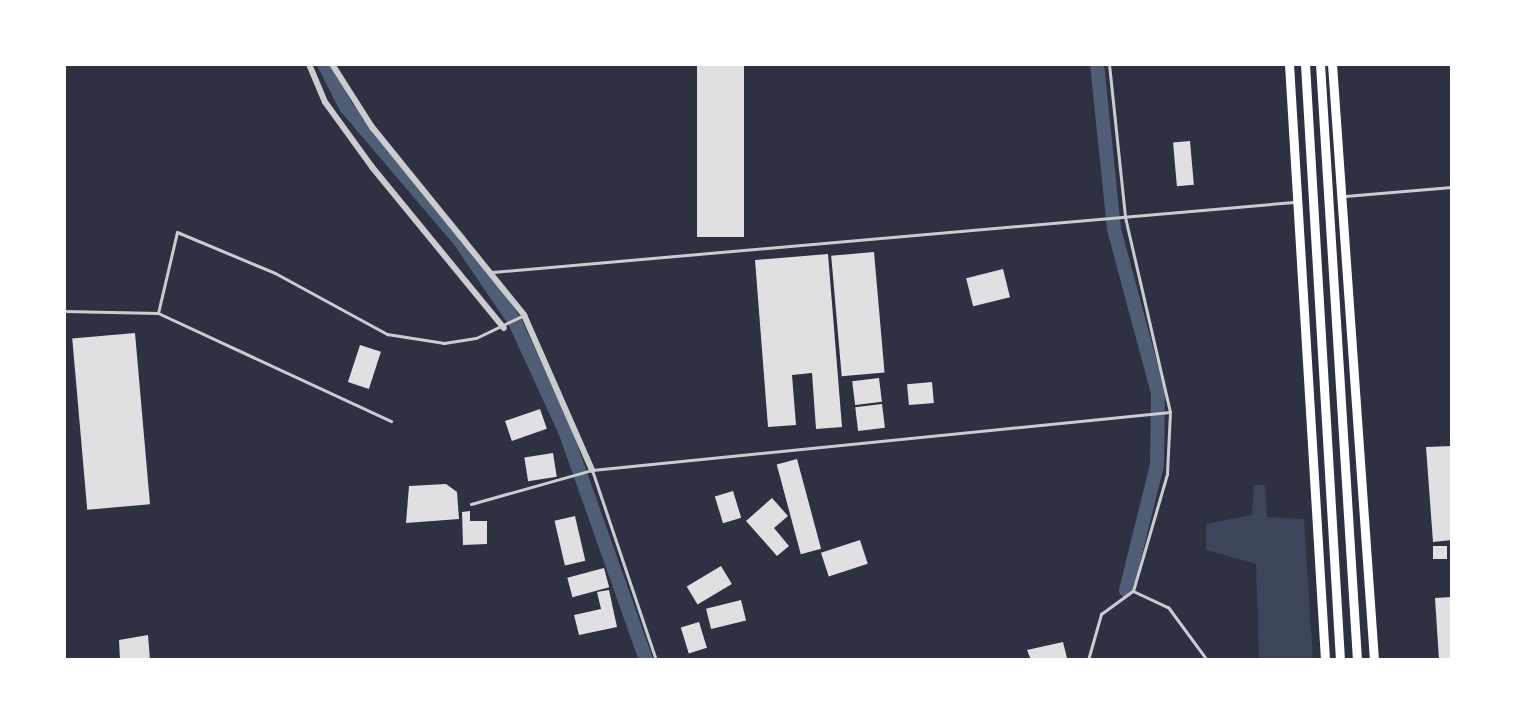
<!DOCTYPE html>
<style>
body{margin:0}
#map{position:relative;width:1516px;height:724px;overflow:hidden;background:#2d3142;font-family:Mulish,sans-serif}
div>[style]{position:absolute}
.green>*{inset:0;background:#3c4559}
.canal>*{height:14px;margin:-7px;padding:0 7px;transform-origin:7px;border-radius:7px;background:#4f5d75}
.building>*{inset:0;background:#e0e0e3;transform-origin:0 0}
.service>*{height:3px;margin:-1.5px;padding:0 1.5px;transform-origin:1.5px;border-radius:1.5px;background:#caccd0}
.minor>*{height:6px;margin:-3px;padding:0 3px;transform-origin:3px;border-radius:3px;background:#caccd0}
.secondary>*{height:9px;margin:-4.5px;padding:0 4.5px;transform-origin:4.5px;border-radius:4.5px;background:#fff}
span{translate:-50% -50%;white-space:nowrap;text-align:center;line-height:1.15;-webkit-text-stroke:8px #fff;paint-order:stroke}
.frame{position:absolute;inset:0;border:66px solid #fff;pointer-events:none}
</style>
<div id="map">
<div class="green">
<i style="clip-path:polygon(1254px 485px,1265px 485px,1267px 517px,1304px 519px,1313px 660px,1259px 660px,1256px 564px,1206px 550px,1206px 524px,1252px 515px)"></i>
</div>
<div class="canal">
<i style="left:324px;top:64px;width:48px;rotate:62.9deg"></i>
<i style="left:346px;top:107px;width:176px;rotate:49.6deg"></i>
<i style="left:460px;top:241px;width:98px;rotate:55.8deg"></i>
<i style="left:515px;top:322px;width:120px;rotate:65.4deg"></i>
<i style="left:565px;top:431px;width:243px;rotate:70.5deg"></i>
<i style="left:1097px;top:64px;width:166px;rotate:84.1deg"></i>
<i style="left:1114px;top:229px;width:170px;rotate:75deg"></i>
<i style="left:1158px;top:393px;width:72px;rotate:90.8deg"></i>
<i style="left:1157px;top:465px;width:129px;rotate:103.9deg"></i>
</div>
<div class="building">
<i style="left:697px;top:64px;width:47px;height:173px"></i>
<i style="left:1190px;top:141px;width:44px;height:17px;rotate:85deg"></i>
<i style="left:874px;top:252px;width:121px;height:43px;rotate:85deg"></i>
<i style="clip-path:polygon(828px 254px,842px 427px,816px 429px,812px 373px,792px 375px,796px 425px,768px 427px,755px 260px)"></i>
<i style="left:1003px;top:269px;width:29px;height:38px;rotate:76deg"></i>
<i style="left:135px;top:333px;width:172px;height:63px;rotate:85deg"></i>
<i style="left:360px;top:345px;width:22px;height:39px;rotate:18deg"></i>
<i style="left:879px;top:378px;width:24px;height:27px;rotate:83deg"></i>
<i style="left:932px;top:382px;width:21px;height:25px;rotate:85deg"></i>
<i style="left:882px;top:404px;width:24px;height:27px;rotate:83deg"></i>
<i style="left:540px;top:409px;width:21px;height:37px;rotate:71deg"></i>
<i style="clip-path:polygon(1452px 446px,1452px 540px,1433px 542px,1426px 447px)"></i>
<i style="left:553px;top:453px;width:24px;height:29px;rotate:81deg"></i>
<i style="left:797px;top:459px;width:93px;height:21px;rotate:75deg"></i>
<i style="clip-path:polygon(446px 484px,457px 492px,459px 519px,406px 523px,409px 486px)"></i>
<i style="left:733px;top:491px;width:28px;height:19px;rotate:73deg"></i>
<i style="clip-path:polygon(772px 498px,788px 516px,774px 528px,789px 546px,777px 556px,746px 521px)"></i>
<i style="clip-path:polygon(470px 511px,470px 521px,487px 521px,487px 544px,463px 545px,462px 512px)"></i>
<i style="left:575px;top:516px;width:46px;height:21px;rotate:77deg"></i>
<i style="left:860px;top:540px;width:25px;height:41px;rotate:72deg"></i>
<i style="left:1433px;top:546px;width:14px;height:13px"></i>
<i style="left:721px;top:566px;width:21px;height:40px;rotate:59deg"></i>
<i style="left:604px;top:568px;width:20px;height:38px;rotate:75deg"></i>
<i style="clip-path:polygon(609px 590px,617px 627px,579px 635px,574px 615px,601px 609px,597px 592px)"></i>
<i style="clip-path:polygon(1452px 597px,1452px 659px,1439px 660px,1435px 598px)"></i>
<i style="left:741px;top:600px;width:21px;height:36px;rotate:76deg"></i>
<i style="left:699px;top:622px;width:27px;height:19px;rotate:73deg"></i>
<i style="clip-path:polygon(148px 635px,150px 660px,120px 660px,119px 640px)"></i>
<i style="clip-path:polygon(1063px 642px,1067px 658px,1031px 660px,1027px 650px)"></i>
</div>
<div class="service">
<i style="left:1109px;top:64px;width:154px;rotate:84deg"></i>
<i style="left:1125px;top:217px;width:200px;rotate:77deg"></i>
<i style="left:1170px;top:412px;width:62px;rotate:92.8deg"></i>
<i style="left:1167px;top:474px;width:122px;rotate:106.2deg"></i>
<i style="left:1345px;top:196px;width:107px;rotate:-4.8deg"></i>
<i style="left:492px;top:272px;width:805px;rotate:-4.99deg"></i>
<i style="left:64px;top:311px;width:94px;rotate:1.2deg"></i>
<i style="left:158px;top:313px;width:257px;rotate:24.9deg"></i>
<i style="left:158px;top:313px;width:83px;rotate:-76.8deg"></i>
<i style="left:177px;top:232px;width:106px;rotate:22.7deg"></i>
<i style="left:275px;top:273px;width:128px;rotate:28.6deg"></i>
<i style="left:387px;top:334px;width:58px;rotate:9deg"></i>
<i style="left:444px;top:343px;width:32px;rotate:-9deg"></i>
<i style="left:476px;top:338px;width:53px;rotate:-25.6deg"></i>
<i style="left:592px;top:470px;width:200px;rotate:71.4deg"></i>
<i style="left:471px;top:504px;width:126px;rotate:-15.7deg"></i>
<i style="left:592px;top:470px;width:581px;rotate:-5.73deg"></i>
<i style="left:1088px;top:660px;width:48px;rotate:-74.2deg"></i>
<i style="left:1101px;top:614px;width:39px;rotate:-36deg"></i>
<i style="left:1133px;top:591px;width:38px;rotate:25deg"></i>
<i style="left:1168px;top:607px;width:66px;rotate:53.7deg"></i>
</div>
<div class="minor">
<i style="left:309px;top:64px;width:41px;rotate:67.2deg"></i>
<i style="left:325px;top:102px;width:80px;rotate:54.1deg"></i>
<i style="left:372px;top:167px;width:208px;rotate:50.7deg"></i>
<i style="left:332px;top:64px;width:75px;rotate:57.6deg"></i>
<i style="left:372px;top:127px;width:242px;rotate:51deg"></i>
<i style="left:524px;top:315px;width:169px;rotate:66.3deg"></i>
</div>
<div class="secondary">
<i style="left:1289px;top:64px;width:597px;rotate:86.54deg"></i>
<i style="left:1305px;top:64px;width:597px;rotate:86.64deg"></i>
<i style="left:1320px;top:64px;width:597px;rotate:86.45deg"></i>
<i style="left:1332px;top:64px;width:597px;rotate:85.97deg"></i>
</div>
<div class="frame"></div>
</div>
